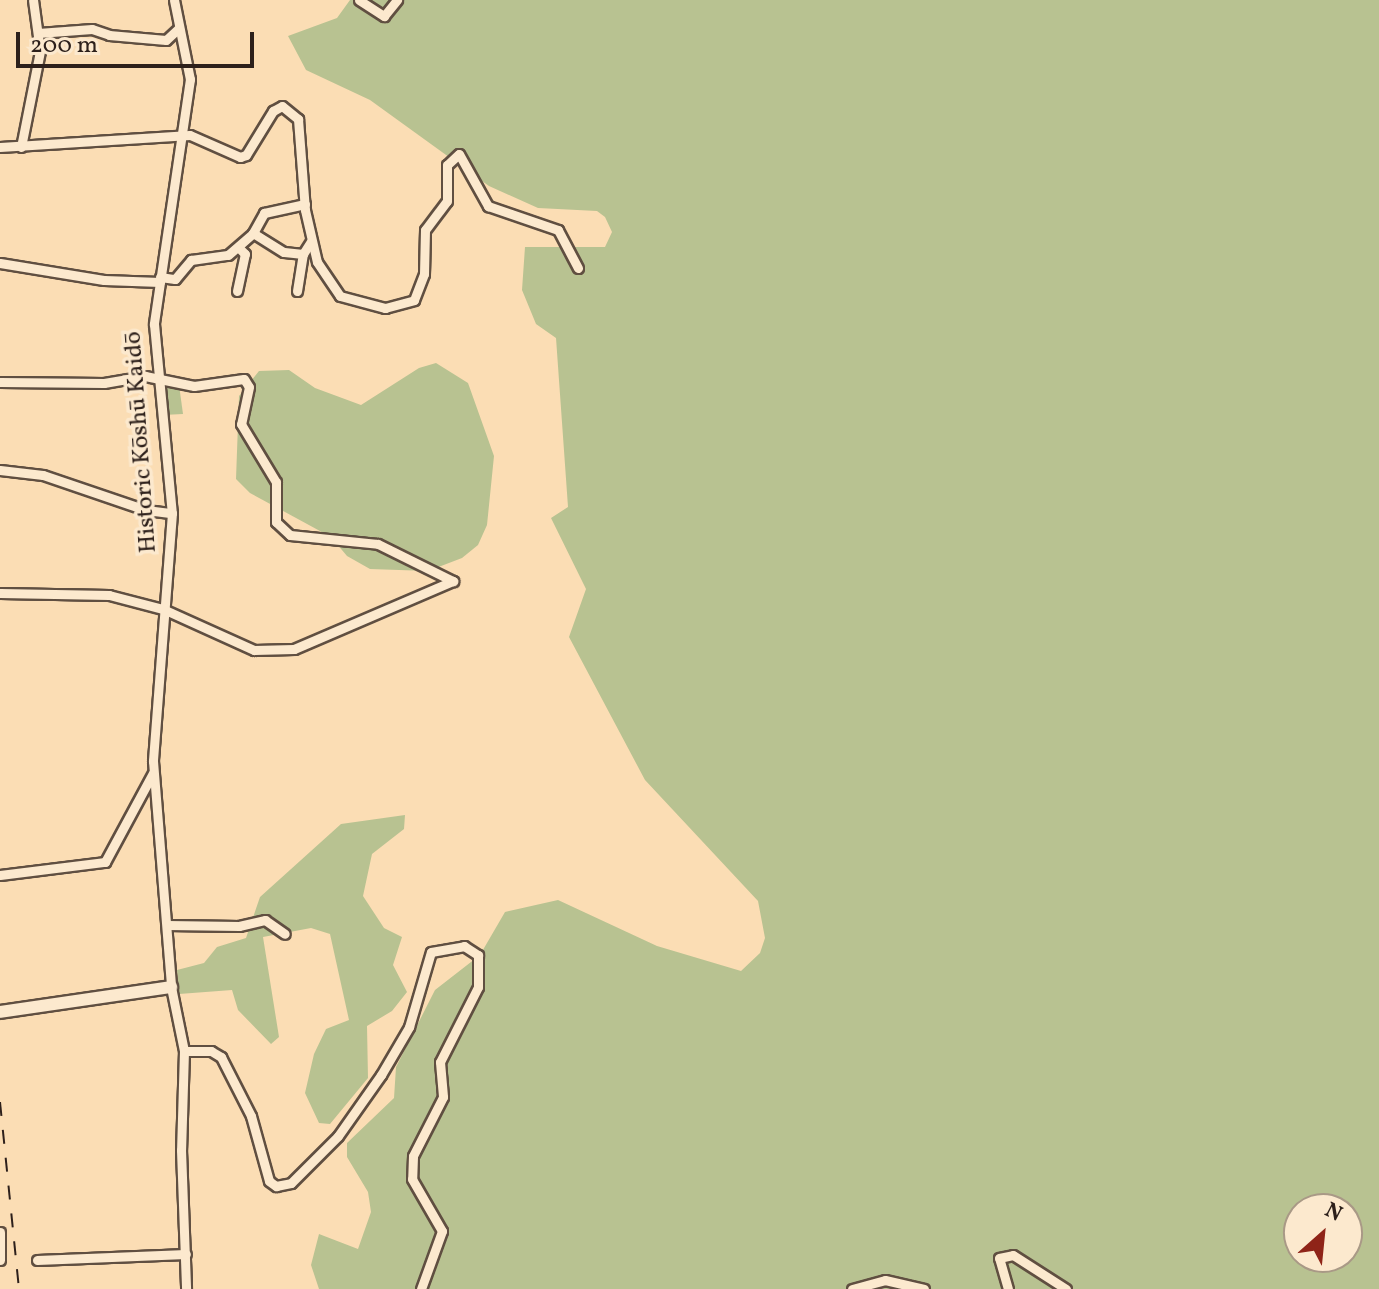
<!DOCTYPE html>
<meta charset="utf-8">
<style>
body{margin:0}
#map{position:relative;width:1379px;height:1289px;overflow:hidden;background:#fbddb4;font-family:Vollkorn,serif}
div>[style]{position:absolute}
.green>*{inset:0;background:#b8c291}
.roads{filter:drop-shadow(2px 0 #604f41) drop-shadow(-2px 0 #604f41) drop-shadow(0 2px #604f41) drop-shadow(0 -2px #604f41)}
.street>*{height:9px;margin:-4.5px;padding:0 4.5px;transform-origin:4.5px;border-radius:4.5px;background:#fce9ce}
.secondary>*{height:12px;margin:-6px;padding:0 6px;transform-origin:6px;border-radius:6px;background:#fce9ce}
.rail>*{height:2px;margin-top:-1px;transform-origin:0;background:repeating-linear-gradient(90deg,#2d201b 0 14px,transparent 0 28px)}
span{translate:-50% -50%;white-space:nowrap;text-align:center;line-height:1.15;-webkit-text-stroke:7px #fce9ce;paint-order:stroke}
.street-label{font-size:24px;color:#2d201b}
.north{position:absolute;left:1283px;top:1193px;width:80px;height:80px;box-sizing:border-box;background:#fce9ce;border:2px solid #a99986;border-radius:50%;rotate:27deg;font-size:22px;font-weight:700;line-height:32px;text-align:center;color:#2d201b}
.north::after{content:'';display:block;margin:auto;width:28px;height:36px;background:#8f2418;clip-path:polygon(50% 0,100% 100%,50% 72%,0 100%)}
.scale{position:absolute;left:16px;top:32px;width:238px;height:36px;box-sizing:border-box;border:4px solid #2d201b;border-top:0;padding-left:10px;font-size:24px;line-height:28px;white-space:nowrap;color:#2d201b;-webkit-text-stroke:6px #fce9ce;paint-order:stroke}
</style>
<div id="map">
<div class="green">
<i style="clip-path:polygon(evenodd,350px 0,1379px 0,1379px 1289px,319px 1289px,311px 1265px,319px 1234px,358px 1249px,371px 1212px,368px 1192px,347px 1157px,347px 1143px,394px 1098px,396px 1067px,435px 990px,480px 955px,505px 912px,558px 900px,657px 946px,741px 971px,760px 953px,765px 938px,758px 901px,645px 780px,569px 637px,586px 589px,551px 518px,568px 507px,556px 338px,536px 324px,522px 290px,525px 247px,605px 247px,612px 232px,605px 217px,597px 211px,538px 208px,489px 186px,370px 100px,306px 70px,288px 36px,337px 18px,350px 0,1299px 1209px,1347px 1209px,1347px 1257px,1299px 1257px,1299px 1209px)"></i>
<i style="clip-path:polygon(436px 363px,468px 383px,494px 456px,487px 525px,478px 545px,462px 558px,428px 571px,370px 569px,347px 556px,331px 537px,250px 493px,236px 479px,239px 396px,259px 371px,289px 370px,315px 388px,361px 405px,419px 368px)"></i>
<i style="clip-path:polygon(162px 381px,179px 385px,183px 414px,163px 415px)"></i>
<i style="clip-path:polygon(405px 815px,404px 829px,372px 854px,363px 896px,384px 928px,402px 937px,393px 965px,407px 992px,392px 1011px,367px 1026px,368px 1078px,330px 1124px,319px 1123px,305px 1093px,314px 1054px,326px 1029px,349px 1020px,330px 934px,311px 928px,263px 937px,279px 1037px,271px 1044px,238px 1010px,232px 990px,179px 994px,177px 970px,204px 963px,217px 947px,246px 938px,260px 897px,341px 824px)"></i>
</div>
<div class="roads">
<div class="street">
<i style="left:174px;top:0;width:81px;rotate:78.6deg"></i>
<i style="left:190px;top:79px;width:248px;rotate:98.4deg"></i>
<i style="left:154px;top:324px;width:190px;rotate:84.6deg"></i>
<i style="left:172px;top:513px;width:249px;rotate:94.4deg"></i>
<i style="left:153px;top:761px;width:227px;rotate:85.4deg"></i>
<i style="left:171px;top:987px;width:65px;rotate:78.5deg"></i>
<i style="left:184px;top:1051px;width:99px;rotate:91.7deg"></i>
<i style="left:181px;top:1150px;width:139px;rotate:87.9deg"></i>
<i style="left:359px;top:0;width:30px;rotate:33deg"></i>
<i style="left:384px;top:16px;width:21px;rotate:-51deg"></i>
<i style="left:38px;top:33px;width:54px;rotate:-4.2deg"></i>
<i style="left:92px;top:29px;width:18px;rotate:19deg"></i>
<i style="left:109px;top:35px;width:57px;rotate:5deg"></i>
<i style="left:166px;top:40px;width:18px;rotate:-43deg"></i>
<i style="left:0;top:147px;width:190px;rotate:-3.6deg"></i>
<i style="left:190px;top:135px;width:55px;rotate:23.7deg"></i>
<i style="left:240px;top:157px;width:6px;rotate:-18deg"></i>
<i style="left:246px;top:155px;width:52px;rotate:-58.5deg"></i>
<i style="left:273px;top:111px;width:10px;rotate:-29deg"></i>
<i style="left:282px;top:106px;width:21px;rotate:39deg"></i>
<i style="left:298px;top:119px;width:91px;rotate:85.6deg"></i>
<i style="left:305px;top:210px;width:53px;rotate:77deg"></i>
<i style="left:317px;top:262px;width:41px;rotate:55.9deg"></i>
<i style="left:340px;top:296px;width:47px;rotate:14.9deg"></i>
<i style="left:385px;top:308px;width:30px;rotate:-15deg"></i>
<i style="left:414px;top:300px;width:28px;rotate:-69deg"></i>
<i style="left:424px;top:274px;width:44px;rotate:-88.7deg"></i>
<i style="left:425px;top:230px;width:36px;rotate:-53deg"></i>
<i style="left:447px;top:201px;width:36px;rotate:-90deg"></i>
<i style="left:447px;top:165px;width:16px;rotate:-43deg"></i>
<i style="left:459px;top:154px;width:60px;rotate:60.9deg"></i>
<i style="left:488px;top:206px;width:74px;rotate:18.9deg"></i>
<i style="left:558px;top:230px;width:43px;rotate:62.2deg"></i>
<i style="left:21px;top:147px;width:98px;rotate:-78.8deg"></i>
<i style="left:40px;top:51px;width:51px;rotate:-97.8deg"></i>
<i style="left:253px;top:233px;width:36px;rotate:32deg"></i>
<i style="left:284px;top:252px;width:19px;rotate:6deg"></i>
<i style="left:303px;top:254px;width:15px;rotate:-58deg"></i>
<i style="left:0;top:263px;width:105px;rotate:9.3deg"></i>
<i style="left:104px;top:280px;width:56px;rotate:2deg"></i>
<i style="left:160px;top:277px;width:15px;rotate:8deg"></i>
<i style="left:175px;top:279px;width:25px;rotate:-50deg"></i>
<i style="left:191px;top:260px;width:37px;rotate:-8deg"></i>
<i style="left:228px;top:255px;width:33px;rotate:-41deg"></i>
<i style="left:253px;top:233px;width:23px;rotate:-61deg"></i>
<i style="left:264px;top:213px;width:42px;rotate:-12.4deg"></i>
<i style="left:237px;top:291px;width:38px;rotate:-78deg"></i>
<i style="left:245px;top:254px;width:8px;rotate:-135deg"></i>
<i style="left:297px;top:291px;width:37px;rotate:-81deg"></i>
<i style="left:0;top:382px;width:104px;rotate:0.6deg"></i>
<i style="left:104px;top:383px;width:42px;rotate:-9.7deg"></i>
<i style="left:145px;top:376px;width:50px;rotate:11.5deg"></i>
<i style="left:194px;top:386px;width:50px;rotate:-8deg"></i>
<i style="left:244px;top:379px;width:9px;rotate:58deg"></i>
<i style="left:249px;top:387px;width:38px;rotate:102deg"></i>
<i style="left:241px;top:424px;width:68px;rotate:58.9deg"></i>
<i style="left:276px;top:482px;width:40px;rotate:90deg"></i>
<i style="left:276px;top:522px;width:19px;rotate:43deg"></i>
<i style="left:290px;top:535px;width:88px;rotate:5.8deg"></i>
<i style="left:378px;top:544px;width:84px;rotate:26.3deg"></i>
<i style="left:0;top:470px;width:43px;rotate:6.6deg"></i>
<i style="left:43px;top:475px;width:109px;rotate:18.8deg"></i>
<i style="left:146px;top:510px;width:26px;rotate:7deg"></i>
<i style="left:0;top:593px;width:109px;rotate:1.1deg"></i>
<i style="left:109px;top:595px;width:56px;rotate:14.5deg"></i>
<i style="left:163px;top:609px;width:100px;rotate:24.3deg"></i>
<i style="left:254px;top:650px;width:40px;rotate:-1.4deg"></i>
<i style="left:294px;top:649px;width:173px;rotate:-23.2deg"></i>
<i style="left:0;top:875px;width:106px;rotate:-7.1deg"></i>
<i style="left:105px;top:862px;width:101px;rotate:-61.7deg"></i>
<i style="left:167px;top:925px;width:72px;rotate:0.8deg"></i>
<i style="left:239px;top:926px;width:27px;rotate:-13deg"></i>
<i style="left:265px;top:920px;width:24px;rotate:35deg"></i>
<i style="left:184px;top:1051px;width:27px"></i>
<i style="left:211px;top:1051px;width:12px;rotate:31deg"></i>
<i style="left:221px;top:1057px;width:66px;rotate:63deg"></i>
<i style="left:251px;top:1116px;width:67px;rotate:74.5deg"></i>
<i style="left:269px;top:1181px;width:9px;rotate:36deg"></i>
<i style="left:276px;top:1186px;width:15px;rotate:-11deg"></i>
<i style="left:291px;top:1183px;width:66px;rotate:-45deg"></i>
<i style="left:338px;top:1136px;width:75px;rotate:-54.8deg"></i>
<i style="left:381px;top:1075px;width:56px;rotate:-59.7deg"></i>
<i style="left:409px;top:1027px;width:78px;rotate:-73.7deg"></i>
<i style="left:431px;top:952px;width:34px;rotate:-10deg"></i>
<i style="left:464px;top:946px;width:17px;rotate:33deg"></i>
<i style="left:478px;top:955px;width:32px;rotate:90deg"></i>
<i style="left:478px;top:987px;width:84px;rotate:116.9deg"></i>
<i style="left:440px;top:1062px;width:35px;rotate:85deg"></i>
<i style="left:443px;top:1097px;width:66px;rotate:117deg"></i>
<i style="left:413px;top:1156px;width:23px;rotate:92deg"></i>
<i style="left:412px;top:1179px;width:60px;rotate:60deg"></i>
<i style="left:442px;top:1231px;width:62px;rotate:109.9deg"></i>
<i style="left:0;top:1232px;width:28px;rotate:90deg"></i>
<i style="left:37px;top:1260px;width:149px;rotate:-2.3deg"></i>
<i style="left:852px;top:1289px;width:34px;rotate:-15deg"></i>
<i style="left:885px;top:1280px;width:40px;rotate:13deg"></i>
<i style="left:1008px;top:1289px;width:32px;rotate:-106deg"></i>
<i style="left:999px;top:1258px;width:14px;rotate:-12deg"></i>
<i style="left:1013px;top:1255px;width:63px;rotate:32.7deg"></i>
</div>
<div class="secondary">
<i style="left:0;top:1012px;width:173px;rotate:-8.3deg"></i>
</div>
</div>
<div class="rail">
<i style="left:0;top:1102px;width:188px;rotate:84.2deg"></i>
</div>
<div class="street-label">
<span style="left:142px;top:442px;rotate:-94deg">Historic Kōshū Kaidō</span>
</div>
<div class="north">N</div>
<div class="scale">200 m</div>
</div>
